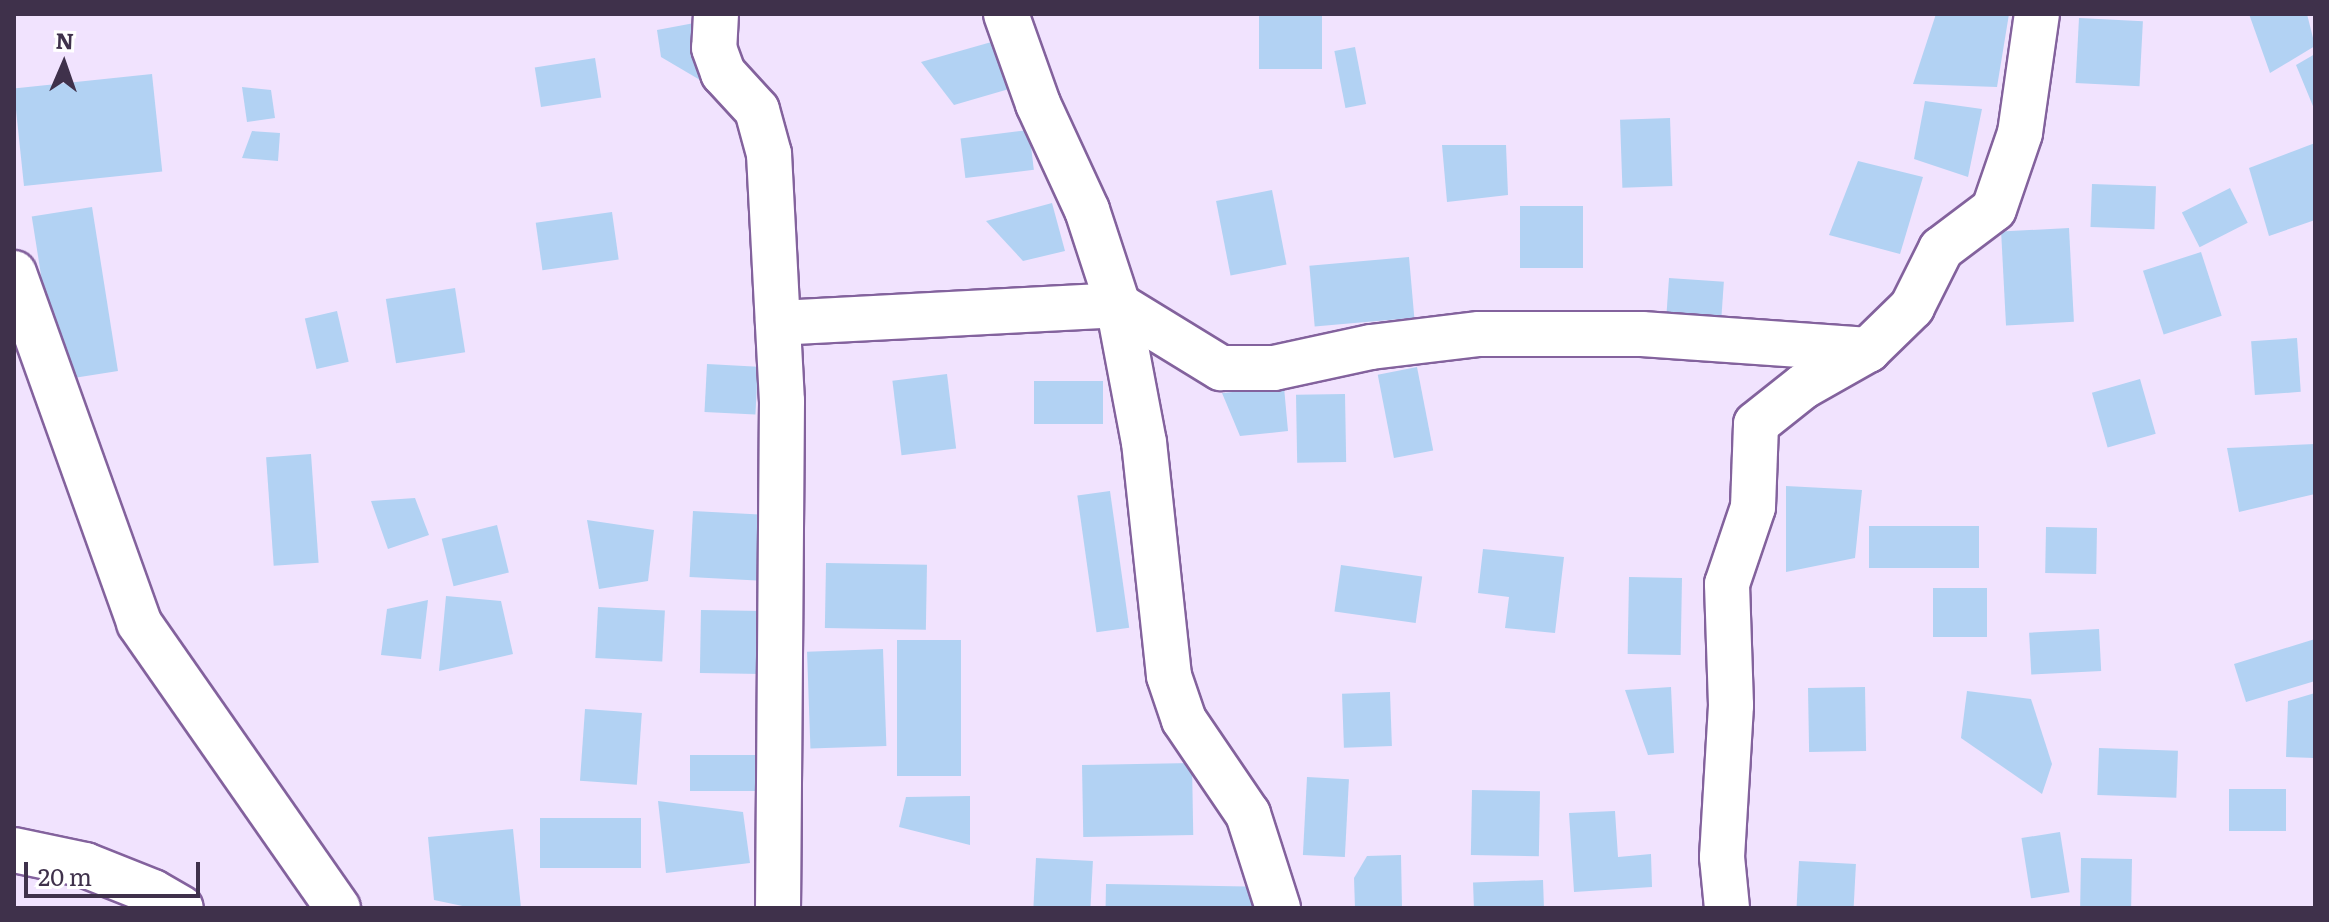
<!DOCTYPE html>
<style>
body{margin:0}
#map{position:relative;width:2329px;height:922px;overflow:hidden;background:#f1e3fe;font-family:Literata,serif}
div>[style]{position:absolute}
.building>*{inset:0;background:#b2d2f3;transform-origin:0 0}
.roads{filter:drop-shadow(2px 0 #83629d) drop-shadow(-2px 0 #83629d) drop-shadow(0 2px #83629d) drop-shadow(0 -2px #83629d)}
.minor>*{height:44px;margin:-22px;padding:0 22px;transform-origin:22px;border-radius:22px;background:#fff}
span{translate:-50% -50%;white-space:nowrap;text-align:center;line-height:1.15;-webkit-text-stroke:7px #fff;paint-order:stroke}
.frame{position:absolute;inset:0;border:16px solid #3f314b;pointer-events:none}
.north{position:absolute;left:24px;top:24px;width:80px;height:80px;-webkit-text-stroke:6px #fff;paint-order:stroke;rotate:2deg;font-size:22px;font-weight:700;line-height:32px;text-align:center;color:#3f314b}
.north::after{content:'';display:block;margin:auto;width:28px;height:36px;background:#3f314b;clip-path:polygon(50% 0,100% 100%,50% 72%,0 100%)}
.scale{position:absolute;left:24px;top:862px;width:176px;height:36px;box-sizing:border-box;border:4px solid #3f314b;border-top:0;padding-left:10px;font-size:24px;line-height:28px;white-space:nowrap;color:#3f314b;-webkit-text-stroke:6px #fff;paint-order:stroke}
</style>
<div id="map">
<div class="building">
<i style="left:1259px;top:14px;width:63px;height:55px"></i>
<i style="clip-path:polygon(1936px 14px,2009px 14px,1997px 87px,1913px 84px)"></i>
<i style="clip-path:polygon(2249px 14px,2307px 14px,2315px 46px,2270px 73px)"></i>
<i style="left:2079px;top:18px;width:64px;height:65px;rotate:3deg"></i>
<i style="clip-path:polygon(705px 21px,717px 90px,661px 57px,657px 30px)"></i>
<i style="clip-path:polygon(995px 41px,1009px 89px,954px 105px,921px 62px)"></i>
<i style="left:1355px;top:47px;width:58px;height:21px;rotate:79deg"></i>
<i style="clip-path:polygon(2315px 54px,2315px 111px,2296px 65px)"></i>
<i style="left:595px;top:58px;width:40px;height:61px;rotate:81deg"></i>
<i style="left:152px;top:74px;width:98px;height:139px;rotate:84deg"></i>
<i style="clip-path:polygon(242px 87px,271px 90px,275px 118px,247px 122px)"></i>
<i style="clip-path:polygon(1925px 101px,1982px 109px,1968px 177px,1914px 159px)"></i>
<i style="left:1670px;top:118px;width:68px;height:50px;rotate:88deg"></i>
<i style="left:1029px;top:130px;width:40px;height:69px;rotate:83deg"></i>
<i style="clip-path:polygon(252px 131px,280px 133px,278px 161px,242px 158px)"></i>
<i style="clip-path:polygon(2315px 143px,2315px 220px,2269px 236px,2249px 168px)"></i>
<i style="clip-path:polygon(1442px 145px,1506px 145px,1508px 195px,1447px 202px)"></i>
<i style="clip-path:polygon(1858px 161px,1923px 177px,1900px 254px,1829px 235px)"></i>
<i style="left:2092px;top:184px;width:64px;height:43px;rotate:2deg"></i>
<i style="left:2230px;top:188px;width:39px;height:54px;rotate:63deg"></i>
<i style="left:1272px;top:190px;width:76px;height:57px;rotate:79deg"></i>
<i style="clip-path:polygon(1052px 203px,1065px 251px,1023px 261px,986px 221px)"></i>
<i style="left:1520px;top:206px;width:63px;height:62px"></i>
<i style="left:92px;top:207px;width:166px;height:61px;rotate:81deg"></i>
<i style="left:612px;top:212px;width:48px;height:77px;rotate:82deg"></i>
<i style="left:2069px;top:228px;width:94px;height:68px;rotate:87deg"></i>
<i style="left:2201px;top:252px;width:67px;height:61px;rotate:72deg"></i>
<i style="left:1409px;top:257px;width:61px;height:100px;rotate:85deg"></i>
<i style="left:1669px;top:278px;width:55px;height:43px;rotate:4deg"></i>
<i style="left:455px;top:288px;width:65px;height:70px;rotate:81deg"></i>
<i style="left:337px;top:311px;width:52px;height:33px;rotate:77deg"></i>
<i style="left:2297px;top:338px;width:54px;height:46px;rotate:86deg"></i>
<i style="left:707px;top:364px;width:51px;height:48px;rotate:3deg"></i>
<i style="left:1417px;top:367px;width:85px;height:40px;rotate:79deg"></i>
<i style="left:947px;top:374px;width:75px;height:55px;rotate:83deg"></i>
<i style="left:2140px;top:379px;width:57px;height:50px;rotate:74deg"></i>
<i style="left:1034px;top:381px;width:69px;height:43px"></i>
<i style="clip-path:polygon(1284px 387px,1288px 431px,1240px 436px,1222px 393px)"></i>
<i style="left:1345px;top:394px;width:68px;height:49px;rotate:89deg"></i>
<i style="clip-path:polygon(2315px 444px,2315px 494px,2239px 512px,2227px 448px)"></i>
<i style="left:311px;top:454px;width:109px;height:45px;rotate:86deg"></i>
<i style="clip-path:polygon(1786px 486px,1862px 490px,1855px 558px,1786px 572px)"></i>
<i style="left:1110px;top:491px;width:138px;height:33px;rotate:82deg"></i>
<i style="clip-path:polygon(415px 498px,429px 535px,388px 549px,371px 501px)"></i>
<i style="left:693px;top:511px;width:72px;height:66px;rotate:3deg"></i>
<i style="clip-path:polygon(587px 520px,654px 530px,648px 581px,599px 589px)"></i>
<i style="left:497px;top:525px;width:49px;height:57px;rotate:76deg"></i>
<i style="left:1869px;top:526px;width:110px;height:42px"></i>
<i style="left:2046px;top:527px;width:51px;height:46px;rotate:1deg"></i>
<i style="clip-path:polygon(1483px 549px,1564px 557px,1555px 633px,1505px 628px,1509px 597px,1478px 593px)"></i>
<i style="left:826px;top:563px;width:101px;height:65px;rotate:1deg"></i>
<i style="left:1341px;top:565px;width:82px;height:47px;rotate:8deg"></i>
<i style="left:1629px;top:577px;width:53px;height:77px;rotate:1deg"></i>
<i style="left:1933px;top:588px;width:54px;height:49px"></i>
<i style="clip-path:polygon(446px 596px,501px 601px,513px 654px,439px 671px)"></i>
<i style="clip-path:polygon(428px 600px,421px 659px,381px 655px,387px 609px)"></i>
<i style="left:598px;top:607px;width:67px;height:51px;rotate:3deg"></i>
<i style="left:701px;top:610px;width:62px;height:63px;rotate:1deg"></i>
<i style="left:2099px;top:629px;width:42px;height:70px;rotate:87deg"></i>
<i style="clip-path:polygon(2315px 639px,2315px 681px,2246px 702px,2234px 664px)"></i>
<i style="left:897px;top:640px;width:64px;height:136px"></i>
<i style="left:883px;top:649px;width:97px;height:76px;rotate:88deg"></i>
<i style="clip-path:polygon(1671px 687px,1674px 753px,1648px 755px,1625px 690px)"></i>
<i style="left:1865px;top:687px;width:64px;height:57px;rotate:89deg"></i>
<i style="clip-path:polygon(1967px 691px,2031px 699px,2052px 764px,2042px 794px,1961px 738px)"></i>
<i style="left:1390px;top:692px;width:54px;height:48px;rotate:88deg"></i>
<i style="clip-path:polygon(2315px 693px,2315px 758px,2286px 757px,2288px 701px)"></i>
<i style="left:585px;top:709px;width:57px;height:72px;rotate:4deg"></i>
<i style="left:2099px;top:748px;width:79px;height:47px;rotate:2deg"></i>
<i style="left:690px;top:755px;width:69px;height:36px"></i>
<i style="left:1192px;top:763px;width:72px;height:110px;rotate:89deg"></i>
<i style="left:1307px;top:777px;width:42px;height:78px;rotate:3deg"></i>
<i style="left:2286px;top:789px;width:42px;height:57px;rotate:90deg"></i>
<i style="left:1472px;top:790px;width:68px;height:65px;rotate:1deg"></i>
<i style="clip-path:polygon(970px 796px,970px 845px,899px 827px,906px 797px)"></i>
<i style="clip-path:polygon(658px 801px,743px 812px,750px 863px,666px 873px)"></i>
<i style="clip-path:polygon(1615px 811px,1618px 857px,1651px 854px,1652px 887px,1574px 892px,1569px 813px)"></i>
<i style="left:540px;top:818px;width:101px;height:50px"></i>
<i style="clip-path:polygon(513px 829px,521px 908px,472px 908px,434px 900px,428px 837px)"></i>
<i style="left:2060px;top:832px;width:61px;height:39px;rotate:81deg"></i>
<i style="clip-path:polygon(1401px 855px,1402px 908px,1355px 908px,1354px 878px,1367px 856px)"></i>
<i style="left:1036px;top:858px;width:57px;height:50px;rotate:3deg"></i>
<i style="left:2081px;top:858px;width:51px;height:50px;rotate:1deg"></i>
<i style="left:1799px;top:861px;width:57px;height:47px;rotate:3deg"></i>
<i style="left:1543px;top:880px;width:28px;height:70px;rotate:88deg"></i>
<i style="left:1106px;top:884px;width:155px;height:24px;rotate:1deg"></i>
</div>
<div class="roads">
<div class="minor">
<i style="left:716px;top:14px;width:34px;rotate:93deg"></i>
<i style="left:714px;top:48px;width:27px;rotate:70deg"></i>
<i style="left:723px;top:73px;width:50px;rotate:47.4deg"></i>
<i style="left:757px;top:110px;width:46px;rotate:74.7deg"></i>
<i style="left:769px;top:154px;width:247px;rotate:87deg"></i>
<i style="left:782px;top:401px;width:507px;rotate:90.45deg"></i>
<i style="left:1006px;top:14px;width:96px;rotate:70.4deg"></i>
<i style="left:1038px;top:104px;width:117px;rotate:65.2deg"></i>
<i style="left:1087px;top:210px;width:100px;rotate:71.9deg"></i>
<i style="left:1118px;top:305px;width:139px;rotate:79.3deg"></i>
<i style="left:1144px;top:442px;width:235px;rotate:83.9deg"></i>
<i style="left:1169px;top:676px;width:46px;rotate:71.2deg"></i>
<i style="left:1184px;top:720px;width:114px;rotate:55.8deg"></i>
<i style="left:1248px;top:814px;width:99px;rotate:72.3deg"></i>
<i style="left:14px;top:273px;width:372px;rotate:70.3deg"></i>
<i style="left:139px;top:623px;width:348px;rotate:55.1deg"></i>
<i style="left:778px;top:323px;width:340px;rotate:-3deg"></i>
<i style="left:1118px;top:305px;width:121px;rotate:31.5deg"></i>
<i style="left:1221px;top:368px;width:53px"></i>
<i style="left:1274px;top:368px;width:99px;rotate:-12.2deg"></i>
<i style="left:1371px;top:347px;width:109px;rotate:-6.9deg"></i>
<i style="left:1479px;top:334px;width:163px"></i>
<i style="left:1642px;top:334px;width:227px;rotate:4deg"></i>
<i style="left:14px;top:850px;width:73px;rotate:11.9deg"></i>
<i style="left:85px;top:865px;width:73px;rotate:21.7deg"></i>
<i style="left:153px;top:892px;width:32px;rotate:30deg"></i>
<i style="left:1727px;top:908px;width:51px;rotate:-95.6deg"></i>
<i style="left:1722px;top:857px;width:152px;rotate:-86.6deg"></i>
<i style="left:1731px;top:705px;width:121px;rotate:-91.9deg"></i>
<i style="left:1727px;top:584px;width:81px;rotate:-71.3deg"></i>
<i style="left:1753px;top:507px;width:83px;rotate:-87.9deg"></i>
<i style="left:1756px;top:424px;width:61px;rotate:-38.4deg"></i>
<i style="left:1804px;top:386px;width:73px;rotate:-29.4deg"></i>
<i style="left:1868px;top:350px;width:62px;rotate:-44.3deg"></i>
<i style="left:1912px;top:307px;width:65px;rotate:-63.4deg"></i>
<i style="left:1941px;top:249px;width:66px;rotate:-37deg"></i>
<i style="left:1994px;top:209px;width:80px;rotate:-71.1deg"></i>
<i style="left:2020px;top:133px;width:120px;rotate:-81.9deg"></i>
</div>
</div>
<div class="frame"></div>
<div class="north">N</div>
<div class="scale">20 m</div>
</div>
